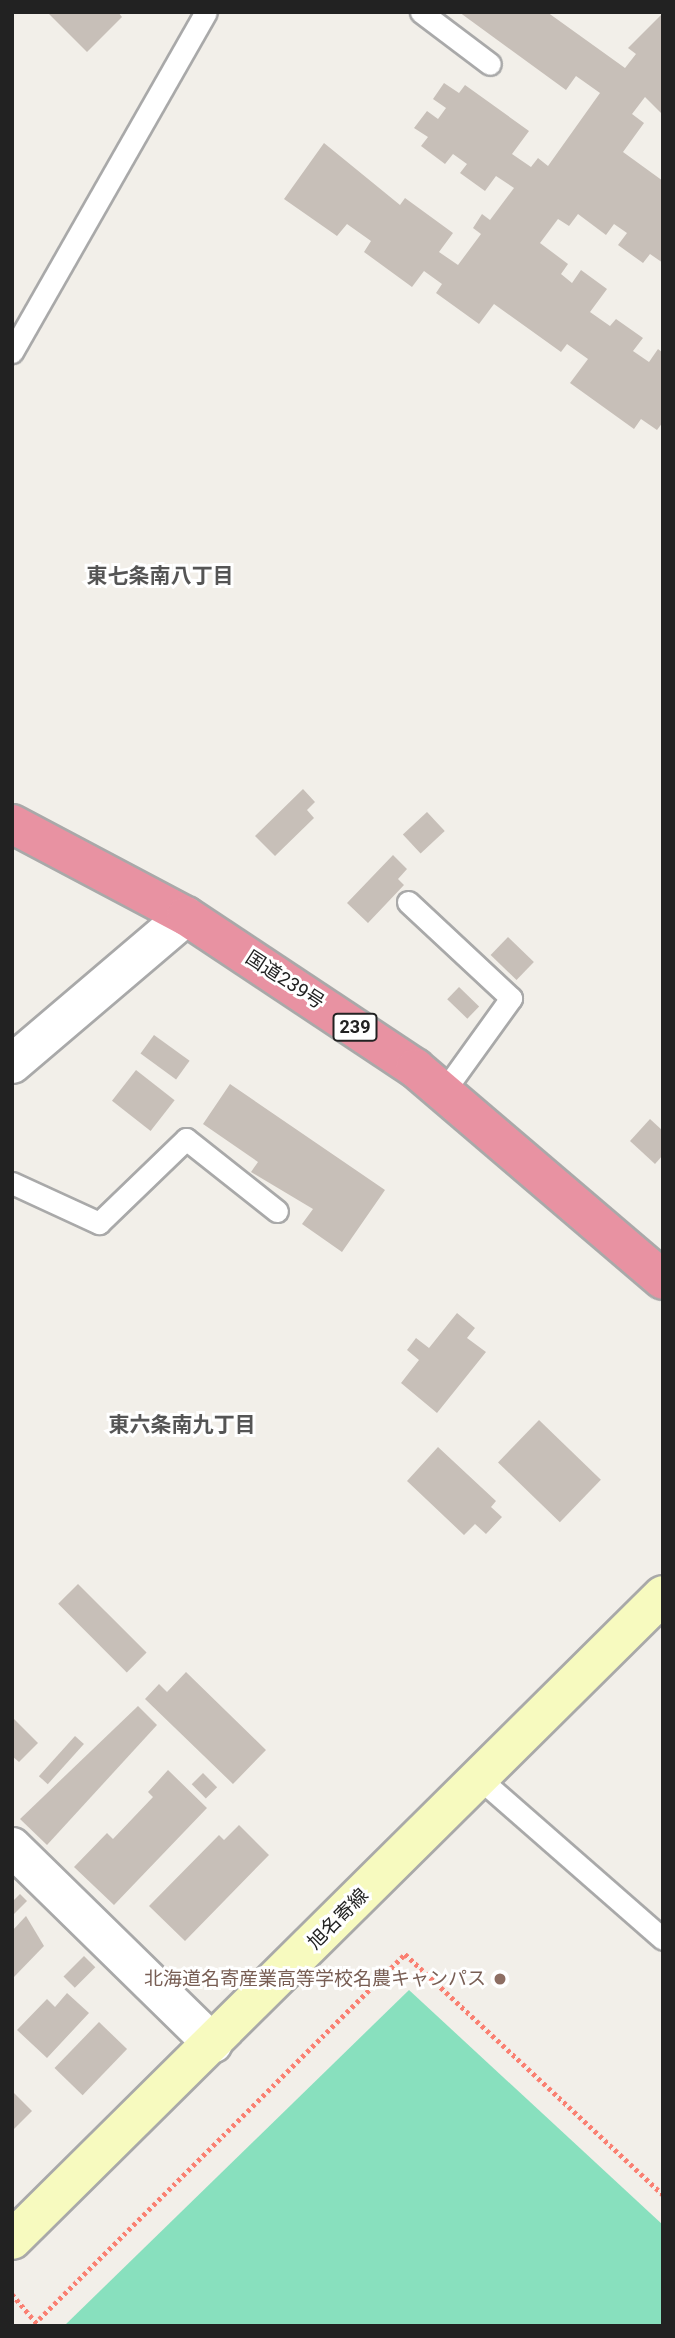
<!DOCTYPE html>
<meta charset="utf-8">
<style>
body{margin:0}
#map{position:relative;width:675px;height:2338px;overflow:hidden;background:#f2efe9;font-family:Roboto,"Noto Sans JP",sans-serif}
div>[style]{position:absolute}
.pitch>*{inset:0;background:#88e0be}
.building>*{inset:0;background:#c7bfb8;transform-origin:0 0}
.path>*{height:4.5px;margin-top:-2.25px;transform-origin:0;background:repeating-linear-gradient(90deg,#fa8072 0 3.5px,transparent 0 7px)}
.roads{filter:drop-shadow(2px 0 #a9a9a9) drop-shadow(-2px 0 #a9a9a9) drop-shadow(0 2px #a9a9a9) drop-shadow(0 -2px #a9a9a9)}
.lane>*{height:21px;margin:-10.5px;padding:0 10.5px;transform-origin:10.5px;border-radius:10.5px;background:#fff}
.street>*{height:38px;margin:-19px;padding:0 19px;transform-origin:19px;border-radius:19px;background:#fff}
.secondary>*{height:38px;margin:-19px;padding:0 19px;transform-origin:19px;border-radius:19px;background:#f7fabf}
.highway>*{height:38px;margin:-19px;padding:0 19px;transform-origin:19px;border-radius:19px;background:#e892a2}
.dots>*{width:19px;height:19px;translate:-50% -50%;box-sizing:border-box;border:4px solid #fff;border-radius:50%}
span{translate:-50% -50%;white-space:nowrap;text-align:center;line-height:1.15;-webkit-text-stroke:6px #fff;paint-order:stroke}
.shield-label span{padding:2px 5px;background:#fff;border:2px solid;border-radius:5px;-webkit-text-stroke-width:0}
.shield-label{font-size:18px;color:#222;font-weight:700}
.street-label{font-size:19px;color:#222}
.education-label{font-size:19px;color:#785e54}
.right{translate:-100% -50%;text-align:right}
.neighbourhood-label{font-size:21px;color:#555;font-weight:700}
.frame{position:absolute;inset:0;border:14px solid #222;pointer-events:none}
</style>
<div id="map">
<div class="pitch">
<i style="clip-path:polygon(409px 1990px,663px 2225px,663px 2326px,64px 2326px)"></i>
</div>
<div class="building">
<i style="clip-path:polygon(47px 12px,118px 12px,122px 17px,87px 52px)"></i>
<i style="clip-path:polygon(459px 12px,547px 12px,625px 68px,636px 54px,628px 48px,663px 13px,663px 115px,645px 97px,632px 114px,644px 123px,623px 152px,663px 181px,663px 263px,650px 254px,643px 263px,618px 245px,627px 233px,614px 224px,606px 235px,578px 214px,569px 226px,558px 219px,540px 243px,568px 264px,561px 274px,572px 283px,581px 270px,607px 289px,590px 312px,610px 326px,616px 319px,643px 338px,633px 351px,649px 362px,658px 349px,663px 353px,663px 422px,657px 430px,641px 419px,634px 429px,570px 383px,588px 359px,567px 344px,561px 352px,494px 304px,479px 324px,436px 293px,442px 284px,424px 271px,412px 287px,364px 252px,371px 241px,347px 224px,337px 236px,284px 199px,324px 143px,400px 205px,405px 198px,453px 233px,439px 252px,458px 265px,481px 234px,473px 228px,482px 214px,490px 220px,514px 188px,496px 176px,485px 191px,460px 173px,467px 164px,453px 154px,445px 164px,421px 146px,428px 137px,414px 128px,427px 111px,438px 119px,446px 108px,433px 99px,444px 83px,459px 93px,465px 85px,529px 131px,512px 154px,531px 167px,538px 158px,548px 166px,600px 93px,576px 76px,566px 90px)"></i>
<i style="clip-path:polygon(303px 789px,315px 802px,307px 810px,314px 818px,275px 856px,255px 836px)"></i>
<i style="left:427px;top:812px;width:26px;height:33px;rotate:47deg"></i>
<i style="clip-path:polygon(393px 855px,407px 869px,398px 879px,404px 885px,368px 923px,347px 903px)"></i>
<i style="left:508px;top:937px;width:36px;height:25px;rotate:44deg"></i>
<i style="left:459px;top:987px;width:28px;height:17px;rotate:44deg"></i>
<i style="left:154px;top:1035px;width:44px;height:23px;rotate:36deg"></i>
<i style="left:136px;top:1070px;width:49px;height:39px;rotate:38deg"></i>
<i style="clip-path:polygon(230px 1084px,385px 1190px,342px 1252px,302px 1224px,313px 1209px,251px 1172px,258px 1162px,203px 1124px)"></i>
<i style="clip-path:polygon(650px 1119px,663px 1131px,663px 1155px,655px 1164px,630px 1141px)"></i>
<i style="clip-path:polygon(457px 1313px,475px 1328px,467px 1338px,486px 1352px,437px 1413px,401px 1383px,419px 1360px,407px 1350px,416px 1338px,429px 1348px)"></i>
<i style="left:539px;top:1420px;width:86px;height:59px;rotate:44deg"></i>
<i style="clip-path:polygon(438px 1447px,496px 1501px,491px 1507px,502px 1517px,486px 1534px,475px 1524px,464px 1535px,407px 1481px)"></i>
<i style="left:78px;top:1584px;width:97px;height:28px;rotate:45deg"></i>
<i style="clip-path:polygon(186px 1672px,266px 1750px,233px 1784px,145px 1699px,159px 1684px,167px 1692px)"></i>
<i style="clip-path:polygon(138px 1706px,157px 1725px,47px 1845px,20px 1819px)"></i>
<i style="clip-path:polygon(12px 1717px,38px 1743px,19px 1762px,12px 1756px)"></i>
<i style="left:75px;top:1736px;width:12px;height:54px;rotate:42deg"></i>
<i style="clip-path:polygon(168px 1770px,207px 1808px,114px 1905px,74px 1867px,107px 1833px,113px 1839px,153px 1797px,148px 1792px)"></i>
<i style="left:203px;top:1773px;width:20px;height:16px;rotate:45deg"></i>
<i style="clip-path:polygon(239px 1825px,269px 1855px,185px 1941px,149px 1906px,219px 1835px,224px 1840px)"></i>
<i style="clip-path:polygon(20px 1894px,27px 1901px,12px 1916px,12px 1902px)"></i>
<i style="clip-path:polygon(26px 1916px,44px 1946px,12px 1979px,12px 1931px)"></i>
<i style="left:84px;top:1956px;width:16px;height:29px;rotate:45deg"></i>
<i style="clip-path:polygon(67px 1993px,89px 2013px,47px 2058px,17px 2030px,47px 1999px,55px 2007px)"></i>
<i style="left:99px;top:2022px;width:39px;height:64px;rotate:44deg"></i>
<i style="clip-path:polygon(12px 2091px,32px 2111px,12px 2131px)"></i>
</div>
<div class="path">
<i style="left:12px;top:2294px;width:42px;rotate:49.8deg"></i>
<i style="left:39px;top:2319px;width:517px;rotate:-44.92deg"></i>
<i style="left:405px;top:1954px;width:353px;rotate:43deg"></i>
</div>
<div class="roads">
<div class="lane">
<i style="left:421px;top:12px;width:86px;rotate:37deg"></i>
<i style="left:12px;top:352px;width:391px;rotate:-60.3deg"></i>
<i style="left:408px;top:902px;width:141px;rotate:43deg"></i>
<i style="left:511px;top:998px;width:115px;rotate:125.8deg"></i>
<i style="left:12px;top:1183px;width:96px;rotate:24.7deg"></i>
<i style="left:99px;top:1223px;width:121px;rotate:-44deg"></i>
<i style="left:186px;top:1139px;width:116px;rotate:38.4deg"></i>
<i style="left:479px;top:1778px;width:244px;rotate:41.2deg"></i>
</div>
<div class="street">
<i style="left:12px;top:1064px;width:228px;rotate:-40.4deg"></i>
<i style="left:12px;top:1847px;width:281px;rotate:44.4deg"></i>
</div>
<div class="secondary">
<i style="left:12px;top:2240px;width:916px;rotate:-44.73deg"></i>
</div>
<div class="highway">
<i style="left:12px;top:824px;width:197px;rotate:27.9deg"></i>
<i style="left:186px;top:916px;width:275px;rotate:33.6deg"></i>
<i style="left:415px;top:1068px;width:326px;rotate:40.5deg"></i>
</div>
</div>
<div class="dots">
<i style="left:500px;top:1979px;background:#8d6e63"></i>
</div>
<div class="shield-label">
<span style="left:355px;top:1027px">239</span>
</div>
<div class="street-label">
<span style="left:285px;top:980px;rotate:33deg">国道239号</span>
<span style="left:338px;top:1919px;rotate:-45deg">旭名寄線</span>
</div>
<div class="education-label">
<span class="right" style="left:486px;top:1979px">北海道名寄産業高等学校名農キャンパス</span>
</div>
<div class="neighbourhood-label">
<span style="left:160px;top:576px">東七条南八丁目</span>
<span style="left:182px;top:1425px">東六条南九丁目</span>
</div>
<div class="frame"></div>
</div>
